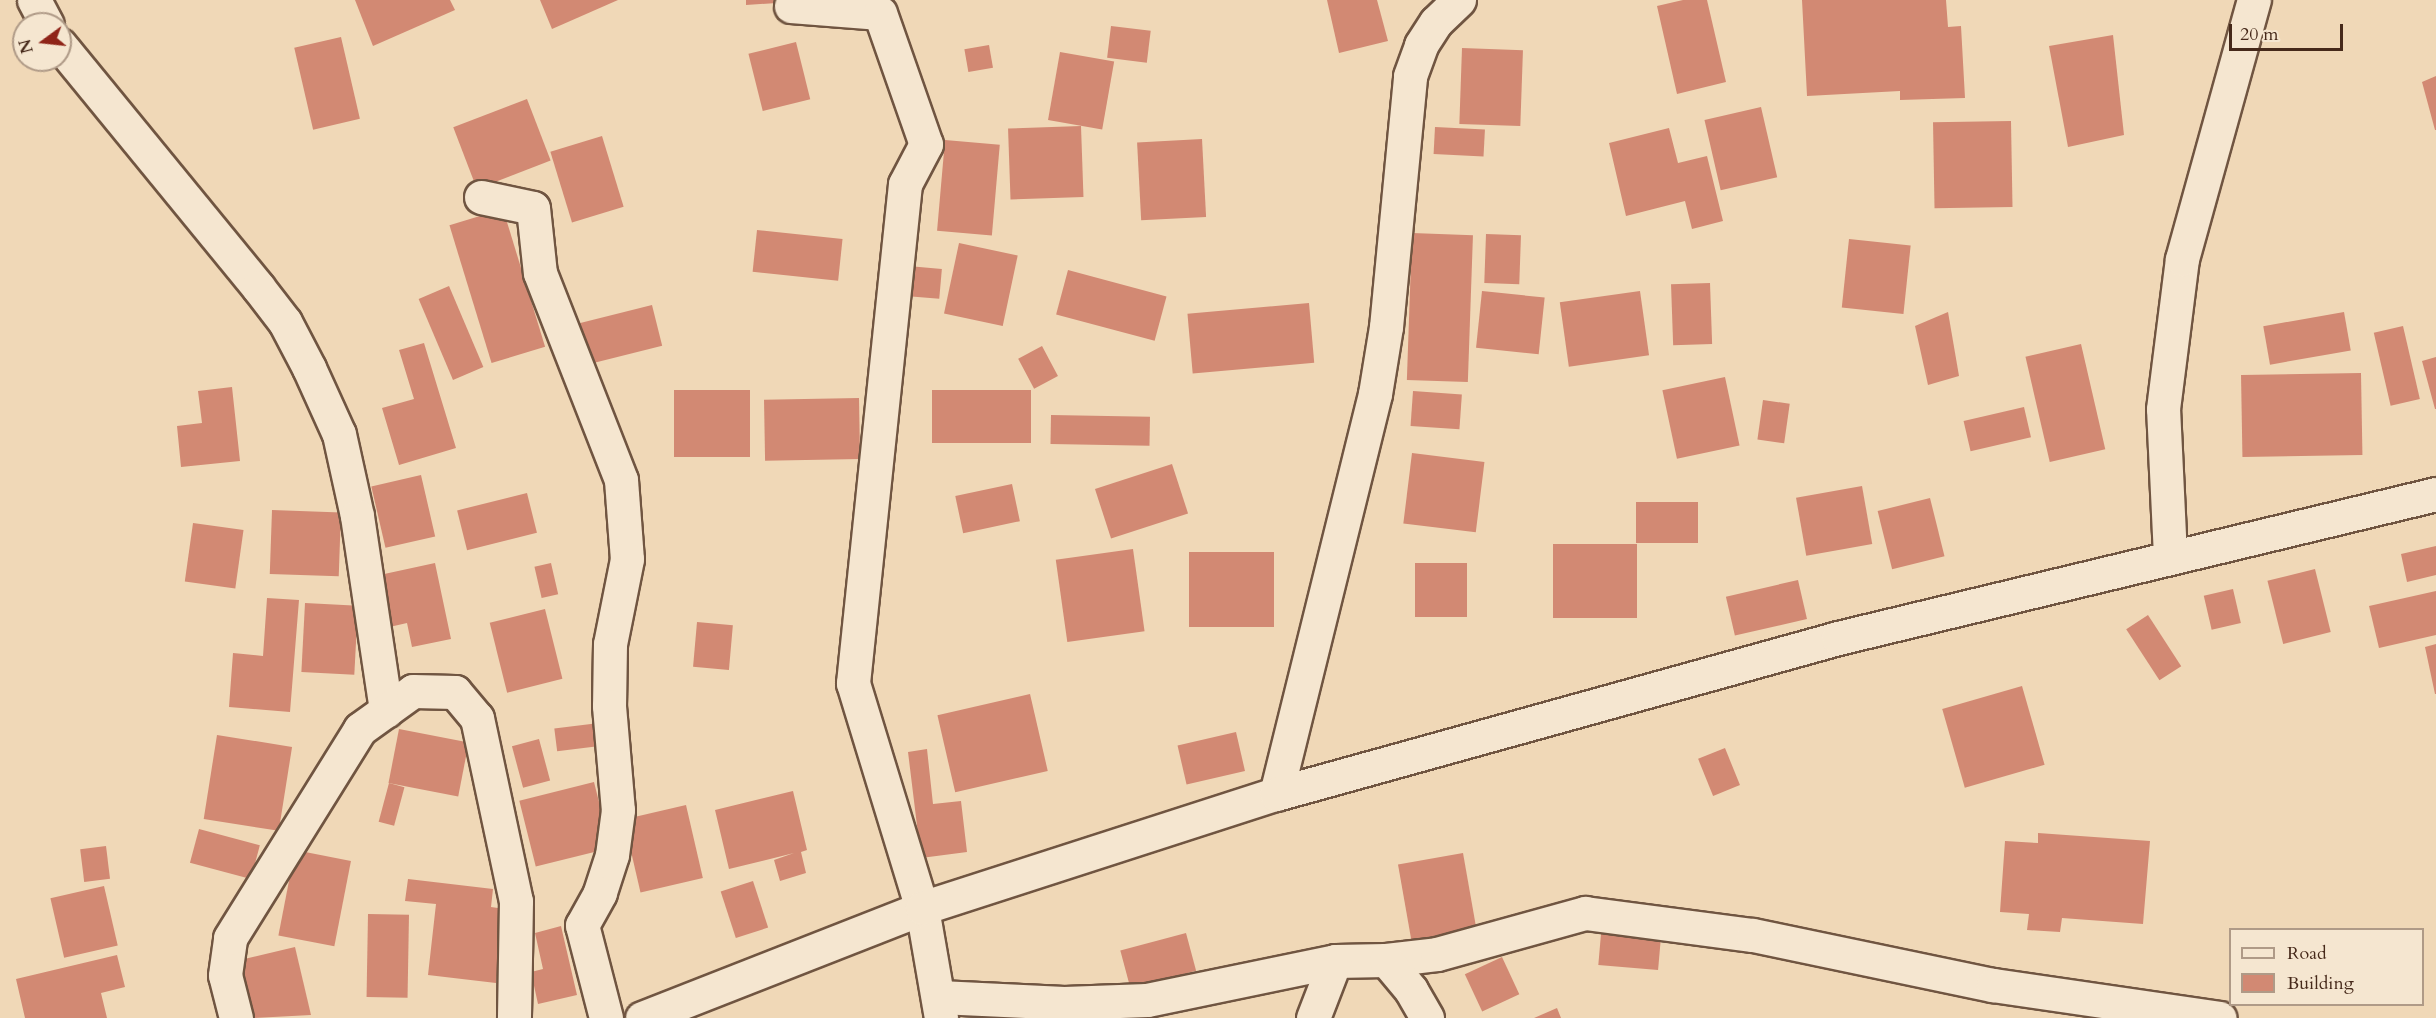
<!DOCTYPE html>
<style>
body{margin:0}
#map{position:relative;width:2436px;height:1018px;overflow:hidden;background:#f0d8b7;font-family:Cardo,serif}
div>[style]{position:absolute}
.building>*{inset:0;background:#d28973;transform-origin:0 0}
.roads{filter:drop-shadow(2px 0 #705541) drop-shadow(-2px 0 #705541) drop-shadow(0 2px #705541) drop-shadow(0 -2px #705541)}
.street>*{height:33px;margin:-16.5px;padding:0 16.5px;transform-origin:16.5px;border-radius:16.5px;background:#f5e6d0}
.secondary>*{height:33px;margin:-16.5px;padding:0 16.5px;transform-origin:16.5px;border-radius:16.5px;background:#f5e6d0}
span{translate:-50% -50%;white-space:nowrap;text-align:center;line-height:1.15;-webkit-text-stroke:4.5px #f5e6d0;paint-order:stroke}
.legend{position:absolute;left:2229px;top:928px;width:195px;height:78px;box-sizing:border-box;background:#f5e6d0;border:2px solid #af9a87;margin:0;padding:8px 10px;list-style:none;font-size:18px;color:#46291a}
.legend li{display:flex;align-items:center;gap:12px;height:30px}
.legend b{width:30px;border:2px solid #af9a87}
.north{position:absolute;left:12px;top:12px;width:60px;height:60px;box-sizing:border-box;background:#f5e6d0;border:2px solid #af9a87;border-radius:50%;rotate:255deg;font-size:16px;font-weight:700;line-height:24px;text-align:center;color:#46291a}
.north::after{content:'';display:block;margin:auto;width:21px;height:27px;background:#8f2418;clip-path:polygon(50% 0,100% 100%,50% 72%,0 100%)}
.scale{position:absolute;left:2229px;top:24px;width:114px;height:27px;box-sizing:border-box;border:3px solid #46291a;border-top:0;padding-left:8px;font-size:18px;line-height:21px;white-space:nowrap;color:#46291a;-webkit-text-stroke:4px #f5e6d0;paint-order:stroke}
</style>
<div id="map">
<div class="building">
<i style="clip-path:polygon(355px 0,450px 0,455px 10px,373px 46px)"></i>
<i style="clip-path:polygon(540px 0,618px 0,552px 29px)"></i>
<i style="clip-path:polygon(746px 0,791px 0,792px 2px,746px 5px)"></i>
<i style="clip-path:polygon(1327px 0,1377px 0,1388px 41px,1339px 53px)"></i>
<i style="clip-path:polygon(1683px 0,1707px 0,1726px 82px,1677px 94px,1657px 6px)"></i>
<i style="clip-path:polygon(1802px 0,1946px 0,1948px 27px,1961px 26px,1965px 98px,1900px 100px,1900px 91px,1807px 96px)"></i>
<i style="left:1111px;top:26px;width:40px;height:32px;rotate:7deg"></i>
<i style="clip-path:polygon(2113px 35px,2124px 135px,2068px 147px,2049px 46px)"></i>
<i style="left:341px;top:37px;width:84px;height:48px;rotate:77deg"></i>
<i style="left:796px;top:42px;width:59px;height:49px;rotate:76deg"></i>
<i style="left:989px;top:45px;width:23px;height:25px;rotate:80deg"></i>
<i style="left:1462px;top:48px;width:61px;height:76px;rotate:2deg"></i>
<i style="left:1060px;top:52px;width:55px;height:69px;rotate:10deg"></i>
<i style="clip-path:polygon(2436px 76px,2436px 130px,2435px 130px,2422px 82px)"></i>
<i style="left:527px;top:99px;width:66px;height:79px;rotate:69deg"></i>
<i style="left:1761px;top:107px;width:72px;height:58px;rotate:77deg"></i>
<i style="left:2011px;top:121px;width:86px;height:78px;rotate:89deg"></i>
<i style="left:1081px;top:126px;width:71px;height:73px;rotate:88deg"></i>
<i style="left:1435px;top:127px;width:50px;height:27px;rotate:3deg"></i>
<i style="clip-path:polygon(1669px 128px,1678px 163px,1707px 156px,1723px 221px,1692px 229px,1685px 201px,1626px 216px,1609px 143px)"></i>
<i style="left:602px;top:136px;width:74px;height:54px;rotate:73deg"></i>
<i style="left:1202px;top:139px;width:78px;height:65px;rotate:87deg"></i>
<i style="left:945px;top:140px;width:55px;height:91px;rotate:5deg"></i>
<i style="left:503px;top:209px;width:144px;height:56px;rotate:73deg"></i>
<i style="left:757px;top:230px;width:86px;height:42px;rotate:6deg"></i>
<i style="left:1412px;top:233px;width:61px;height:147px;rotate:2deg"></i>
<i style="left:1486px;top:234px;width:35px;height:49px;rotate:2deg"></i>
<i style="left:1849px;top:239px;width:62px;height:69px;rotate:6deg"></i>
<i style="left:959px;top:243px;width:60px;height:72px;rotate:12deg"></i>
<i style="left:908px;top:266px;width:34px;height:30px;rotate:5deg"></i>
<i style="left:1068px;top:270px;width:102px;height:46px;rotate:15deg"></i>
<i style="left:1710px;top:283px;width:61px;height:39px;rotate:88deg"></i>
<i style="left:449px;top:286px;width:88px;height:33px;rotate:67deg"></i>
<i style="left:1482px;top:291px;width:63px;height:57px;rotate:6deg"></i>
<i style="left:1640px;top:291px;width:65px;height:81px;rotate:82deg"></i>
<i style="left:1309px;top:303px;width:60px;height:122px;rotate:85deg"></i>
<i style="left:652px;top:305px;width:42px;height:77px;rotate:76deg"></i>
<i style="clip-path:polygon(1948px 312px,1959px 376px,1928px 385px,1915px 326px)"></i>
<i style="left:2344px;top:312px;width:39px;height:82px;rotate:80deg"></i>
<i style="left:2403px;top:326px;width:75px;height:30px;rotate:77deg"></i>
<i style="clip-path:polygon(424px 343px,456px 448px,399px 465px,382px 408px,414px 399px,399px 350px)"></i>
<i style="left:2081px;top:344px;width:108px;height:57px;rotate:77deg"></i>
<i style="left:1042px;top:346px;width:34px;height:27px;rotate:62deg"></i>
<i style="clip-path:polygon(2436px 357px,2436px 409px,2435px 409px,2422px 361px)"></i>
<i style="left:2361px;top:373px;width:82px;height:120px;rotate:89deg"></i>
<i style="left:1725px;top:377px;width:70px;height:64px;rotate:78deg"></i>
<i style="clip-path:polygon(232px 387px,240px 461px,181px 467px,177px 426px,202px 423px,198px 391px)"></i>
<i style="left:750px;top:390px;width:67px;height:76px;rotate:90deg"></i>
<i style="left:932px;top:390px;width:99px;height:53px"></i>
<i style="left:1413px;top:391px;width:49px;height:35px;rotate:4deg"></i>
<i style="left:859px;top:398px;width:61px;height:95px;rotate:89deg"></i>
<i style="left:1763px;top:400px;width:27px;height:40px;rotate:8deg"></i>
<i style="left:2024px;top:407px;width:31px;height:62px;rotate:77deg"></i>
<i style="left:1051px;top:415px;width:99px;height:29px;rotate:1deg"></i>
<i style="left:1412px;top:453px;width:73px;height:71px;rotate:7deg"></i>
<i style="left:1172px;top:464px;width:52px;height:81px;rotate:72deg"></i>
<i style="left:421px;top:475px;width:63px;height:51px;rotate:77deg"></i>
<i style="left:1012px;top:484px;width:38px;height:58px;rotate:78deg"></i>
<i style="left:1862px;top:486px;width:59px;height:67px;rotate:80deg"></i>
<i style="left:527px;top:493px;width:41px;height:72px;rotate:76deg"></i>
<i style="left:1930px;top:498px;width:60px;height:54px;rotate:76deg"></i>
<i style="left:1636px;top:502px;width:62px;height:41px"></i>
<i style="left:272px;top:510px;width:69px;height:64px;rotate:2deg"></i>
<i style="left:193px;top:523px;width:51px;height:59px;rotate:8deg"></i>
<i style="left:1553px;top:544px;width:84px;height:74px"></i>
<i style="clip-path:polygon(2436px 546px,2436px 575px,2407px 582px,2401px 554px)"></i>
<i style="left:1133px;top:549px;width:83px;height:78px;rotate:82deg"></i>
<i style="left:1189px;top:552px;width:85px;height:75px"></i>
<i style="clip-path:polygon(435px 563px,451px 639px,412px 647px,407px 623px,385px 628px,375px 576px)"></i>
<i style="left:551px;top:563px;width:32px;height:17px;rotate:77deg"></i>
<i style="left:1415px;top:563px;width:52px;height:54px"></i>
<i style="left:2315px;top:569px;width:65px;height:49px;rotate:76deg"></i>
<i style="left:1798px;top:580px;width:40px;height:74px;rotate:77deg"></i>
<i style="left:2233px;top:589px;width:35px;height:30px;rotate:77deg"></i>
<i style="clip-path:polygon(2436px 591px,2436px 635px,2379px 648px,2369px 606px)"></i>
<i style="clip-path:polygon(267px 598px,299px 600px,290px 712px,229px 707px,233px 653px,263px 656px)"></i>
<i style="left:305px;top:603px;width:53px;height:69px;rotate:3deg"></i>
<i style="left:545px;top:609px;width:72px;height:57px;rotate:76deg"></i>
<i style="left:2148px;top:615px;width:61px;height:26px;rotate:57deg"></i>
<i style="left:697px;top:622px;width:36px;height:45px;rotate:5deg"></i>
<i style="clip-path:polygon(2436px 644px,2436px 694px,2435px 694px,2425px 647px)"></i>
<i style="left:2022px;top:686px;width:82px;height:83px;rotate:74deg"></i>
<i style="left:1030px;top:694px;width:79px;height:95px;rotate:77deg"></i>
<i style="left:599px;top:723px;width:23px;height:45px;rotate:83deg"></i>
<i style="left:399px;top:729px;width:71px;height:55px;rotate:11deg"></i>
<i style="left:1236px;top:732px;width:40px;height:60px;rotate:77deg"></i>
<i style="left:217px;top:735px;width:76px;height:85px;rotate:9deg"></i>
<i style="left:539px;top:739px;width:43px;height:28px;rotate:75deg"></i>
<i style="left:1725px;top:748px;width:40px;height:29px;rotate:68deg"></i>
<i style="clip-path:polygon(927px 749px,933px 804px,961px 801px,967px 852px,921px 858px,908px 752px)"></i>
<i style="left:594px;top:782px;width:68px;height:77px;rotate:76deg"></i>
<i style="left:389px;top:783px;width:16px;height:40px;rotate:15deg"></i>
<i style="clip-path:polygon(793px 791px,807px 850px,801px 852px,806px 873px,780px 881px,774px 860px,794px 853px,729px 869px,715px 810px)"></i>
<i style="left:686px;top:805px;width:75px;height:64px;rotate:77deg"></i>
<i style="left:199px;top:829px;width:63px;height:35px;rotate:15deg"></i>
<i style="clip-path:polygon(2038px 833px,2150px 841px,2143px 924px,2062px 918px,2060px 932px,2027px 930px,2029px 914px,2000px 912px,2005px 841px,2038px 843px)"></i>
<i style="left:106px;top:846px;width:33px;height:26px;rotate:83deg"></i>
<i style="left:295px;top:850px;width:57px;height:87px;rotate:11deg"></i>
<i style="left:1463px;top:853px;width:84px;height:66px;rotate:80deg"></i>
<i style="clip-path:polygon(408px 879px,493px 889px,491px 907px,505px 909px,496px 983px,428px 975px,436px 904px,405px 901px)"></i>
<i style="left:753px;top:881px;width:49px;height:34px;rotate:72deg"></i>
<i style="left:104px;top:886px;width:61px;height:55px;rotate:77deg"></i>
<i style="left:368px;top:914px;width:41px;height:83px;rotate:1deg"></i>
<i style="clip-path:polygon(561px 926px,577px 995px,538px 1004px,531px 972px,543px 969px,535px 933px)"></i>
<i style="left:1186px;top:933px;width:39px;height:68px;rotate:75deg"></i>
<i style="left:1601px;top:934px;width:60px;height:31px;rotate:5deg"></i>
<i style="clip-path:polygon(295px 947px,311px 1015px,253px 1018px,240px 960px)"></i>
<i style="clip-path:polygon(117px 955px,125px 987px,101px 993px,107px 1018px,25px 1018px,16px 979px)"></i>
<i style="left:1502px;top:957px;width:41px;height:41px;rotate:65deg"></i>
<i style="clip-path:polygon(1557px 1008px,1561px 1018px,1534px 1018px)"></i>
</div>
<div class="roads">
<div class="street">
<i style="left:34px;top:0;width:27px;rotate:62deg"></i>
<i style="left:791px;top:6px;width:89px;rotate:4.5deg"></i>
<i style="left:880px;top:13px;width:139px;rotate:70.7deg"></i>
<i style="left:926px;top:144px;width:45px;rotate:117.7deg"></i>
<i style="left:905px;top:184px;width:502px;rotate:95.95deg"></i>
<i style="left:853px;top:683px;width:235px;rotate:73deg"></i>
<i style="left:922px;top:908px;width:112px;rotate:80.2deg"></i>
<i style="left:60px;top:45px;width:313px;rotate:50.7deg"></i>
<i style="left:258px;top:287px;width:44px;rotate:52.4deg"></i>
<i style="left:285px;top:322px;width:52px;rotate:62.4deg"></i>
<i style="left:309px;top:368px;width:72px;rotate:65.6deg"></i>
<i style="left:339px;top:434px;width:84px;rotate:77.6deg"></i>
<i style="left:357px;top:516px;width:197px;rotate:81.5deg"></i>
<i style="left:481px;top:197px;width:53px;rotate:11.9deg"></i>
<i style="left:533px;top:208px;width:65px;rotate:83.9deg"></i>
<i style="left:540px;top:273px;width:222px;rotate:68.6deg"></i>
<i style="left:621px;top:480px;width:79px;rotate:85.7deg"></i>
<i style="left:627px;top:559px;width:87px;rotate:101.3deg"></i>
<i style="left:610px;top:644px;width:62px;rotate:90.9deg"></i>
<i style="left:609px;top:706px;width:104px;rotate:85.1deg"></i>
<i style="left:618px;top:810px;width:45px;rotate:97.6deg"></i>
<i style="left:612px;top:855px;width:40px;rotate:108deg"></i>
<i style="left:600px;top:893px;width:37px;rotate:119deg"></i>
<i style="left:582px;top:925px;width:96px;rotate:75.5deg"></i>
<i style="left:2170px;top:556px;width:147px;rotate:-92.7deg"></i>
<i style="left:2163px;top:409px;width:151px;rotate:-82.8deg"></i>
<i style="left:2182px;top:259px;width:269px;rotate:-74.5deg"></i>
<i style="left:1276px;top:794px;width:412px;rotate:-76.1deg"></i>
<i style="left:1375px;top:394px;width:68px;rotate:-80.7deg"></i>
<i style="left:1386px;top:327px;width:252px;rotate:-84.5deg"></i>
<i style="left:1410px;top:76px;width:33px;rotate:-70deg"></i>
<i style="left:1421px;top:45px;width:27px;rotate:-57deg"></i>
<i style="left:1436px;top:22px;width:32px;rotate:-44deg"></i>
<i style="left:1386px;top:960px;width:51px;rotate:-6.7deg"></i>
<i style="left:1437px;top:954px;width:154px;rotate:-15.5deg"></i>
<i style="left:1585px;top:913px;width:169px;rotate:7.5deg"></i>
<i style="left:1753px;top:935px;width:245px;rotate:11.8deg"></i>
<i style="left:1993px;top:985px;width:229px;rotate:8.3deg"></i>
<i style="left:939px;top:997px;width:125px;rotate:2.7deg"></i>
<i style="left:1064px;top:1003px;width:83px;rotate:-2.1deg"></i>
<i style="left:1147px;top:1000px;width:192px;rotate:-11.7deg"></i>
<i style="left:1335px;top:961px;width:51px;rotate:-1.1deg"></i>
<i style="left:1386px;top:960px;width:39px;rotate:50deg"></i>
<i style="left:1411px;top:990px;width:32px;rotate:60deg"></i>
<i style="left:236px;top:1018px;width:44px;rotate:-104.3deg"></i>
<i style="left:225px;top:975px;width:37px;rotate:-82deg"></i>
<i style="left:230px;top:938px;width:246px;rotate:-58.1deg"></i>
<i style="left:360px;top:729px;width:65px;rotate:-35.6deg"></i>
<i style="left:413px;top:691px;width:42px;rotate:1.4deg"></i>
<i style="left:455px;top:692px;width:34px;rotate:50deg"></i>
<i style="left:477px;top:718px;width:187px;rotate:78deg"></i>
<i style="left:516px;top:901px;width:117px;rotate:91deg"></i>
<i style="left:1313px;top:1018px;width:61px;rotate:-68.9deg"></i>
</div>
<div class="secondary">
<i style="left:642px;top:1018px;width:301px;rotate:-21.4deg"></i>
<i style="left:922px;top:908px;width:372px;rotate:-17.9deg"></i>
<i style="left:1276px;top:794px;width:583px;rotate:-15.51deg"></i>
<i style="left:1838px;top:638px;width:615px;rotate:-13.54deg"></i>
</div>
</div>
<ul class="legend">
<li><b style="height:8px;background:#f5e6d0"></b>Road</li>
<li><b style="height:16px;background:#d28973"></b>Building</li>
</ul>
<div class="north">N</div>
<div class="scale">20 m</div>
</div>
